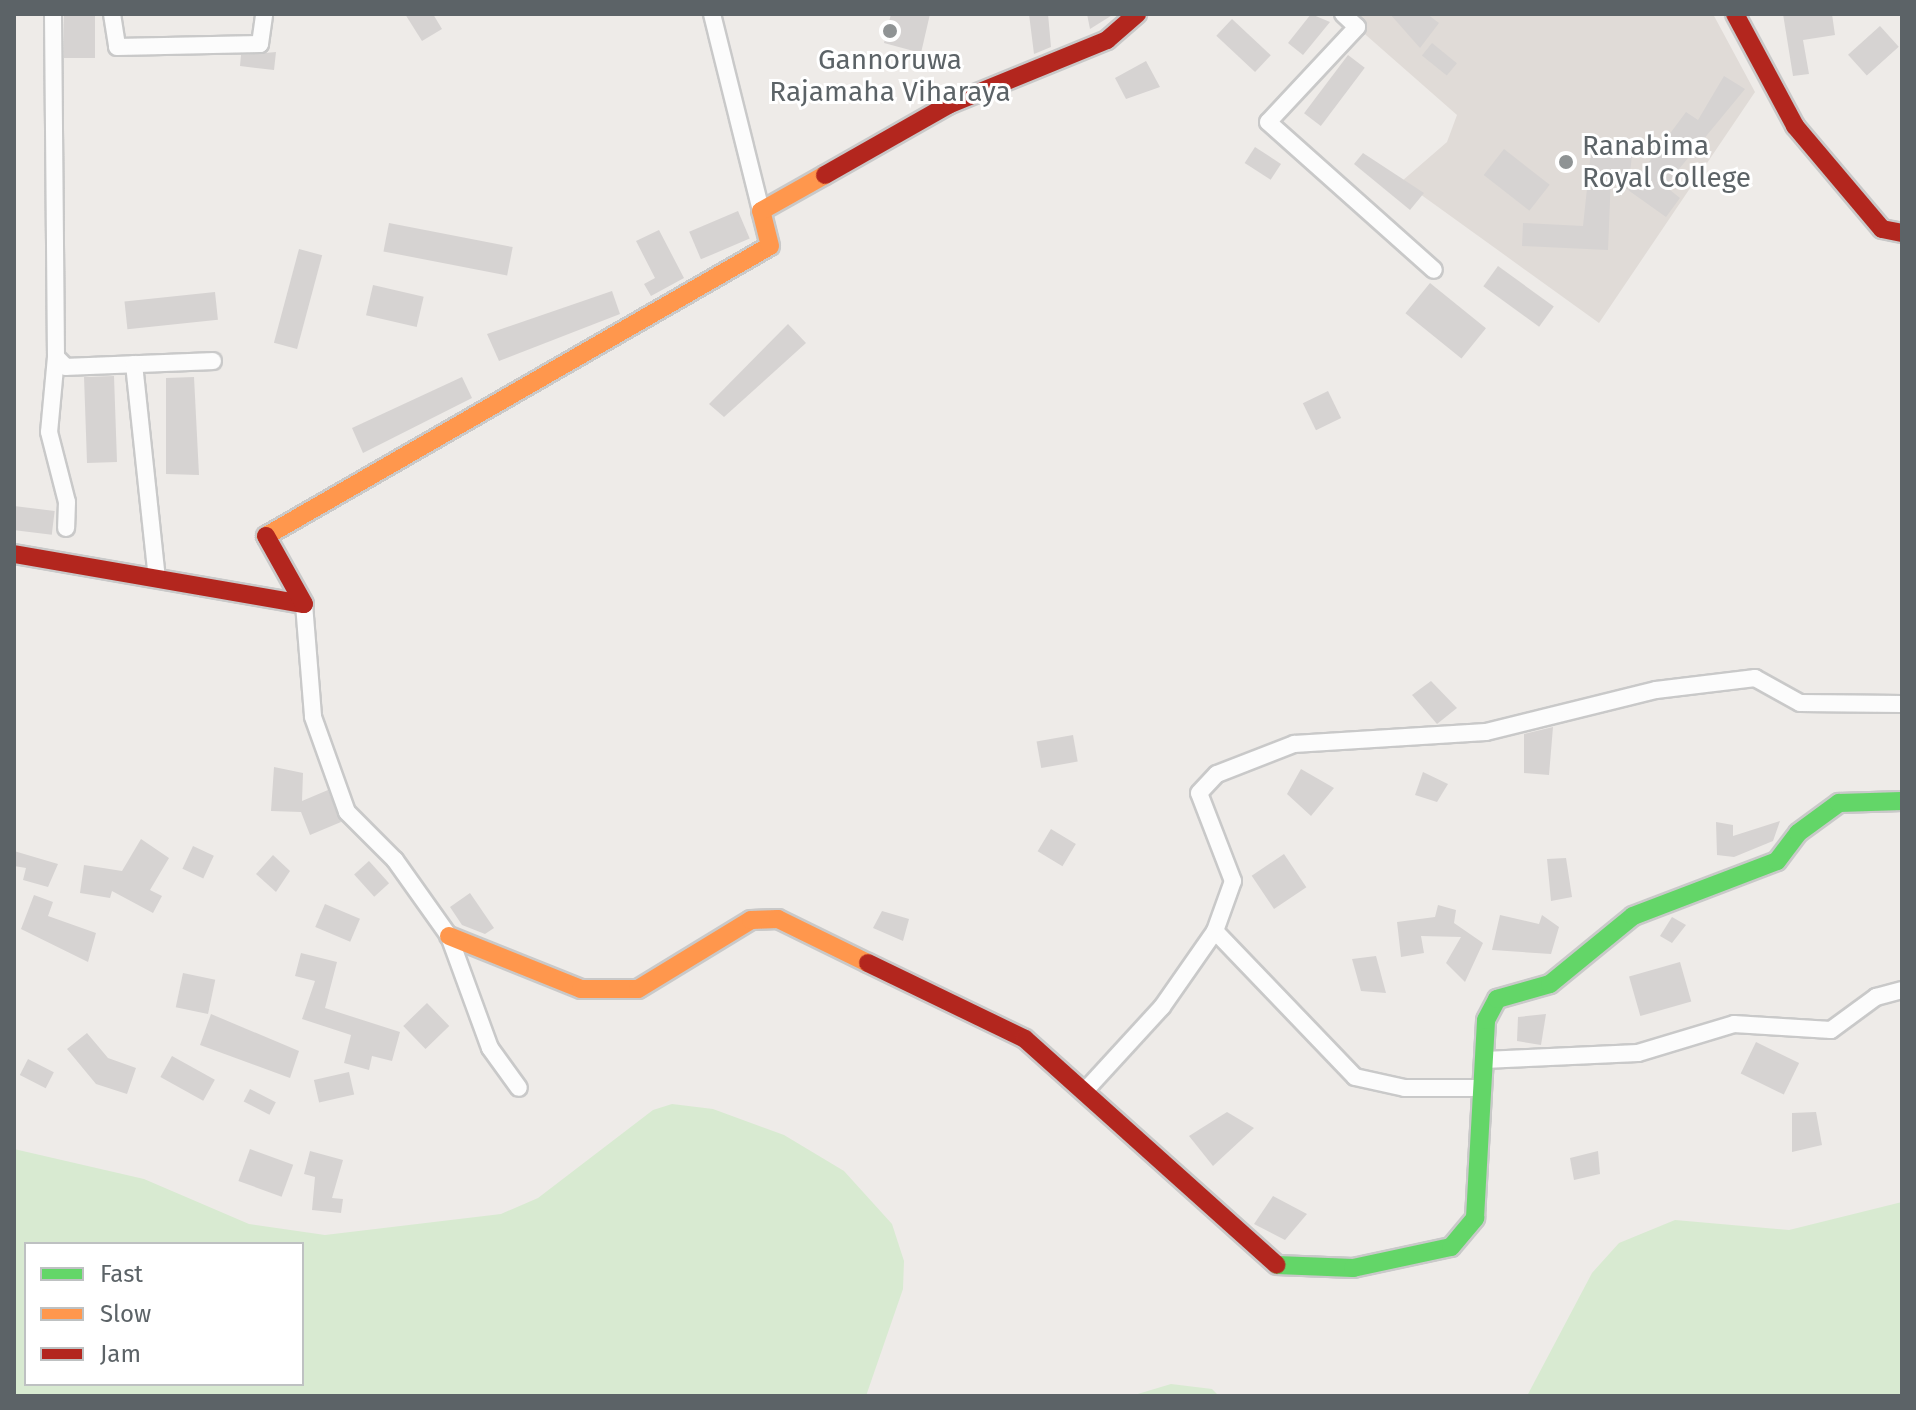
<!DOCTYPE html>
<style>
body{margin:0}
#map{position:relative;width:1916px;height:1410px;overflow:hidden;background:#eeebe8;font-family:"Fira Sans",sans-serif}
div>[style]{position:absolute}
.education>*{inset:0;background:#e0dbd7}
.green>*{inset:0;background:#d8ead1}
.building>*{inset:0;background:#d6d3d2;transform-origin:0 0}
.roads{filter:drop-shadow(2px 0 #c9c9c9) drop-shadow(-2px 0 #c9c9c9) drop-shadow(0 2px #c9c9c9) drop-shadow(0 -2px #c9c9c9)}
.street>*{height:16px;margin:-8px;padding:0 8px;transform-origin:8px;border-radius:8px;background:#fcfcfc}
.fast>*{height:18px;margin:-9px;padding:0 9px;transform-origin:9px;border-radius:9px;background:#63d668}
.slow>*{height:18px;margin:-9px;padding:0 9px;transform-origin:9px;border-radius:9px;background:#ff974d}
.jam>*{height:18px;margin:-9px;padding:0 9px;transform-origin:9px;border-radius:9px;background:#b3261e}
.dots>*{width:22px;height:22px;translate:-50% -50%;box-sizing:border-box;border:4px solid #fff;border-radius:50%}
span{translate:-50% -50%;white-space:nowrap;text-align:center;line-height:1.15;-webkit-text-stroke:6px #fff;paint-order:stroke}
.poi-label{font-size:28px;color:#5c6367}
.left{translate:0 -50%;text-align:left}
.frame{position:absolute;inset:0;border:16px solid #5c6367;pointer-events:none}
.legend{position:absolute;left:24px;top:1242px;width:280px;height:144px;box-sizing:border-box;background:#fff;border:2px solid #bec1c2;margin:0;padding:10px 14px;list-style:none;font-size:24px;color:#5c6367}
.legend li{display:flex;align-items:center;gap:16px;height:40px}
.legend b{width:40px;border:2px solid #bec1c2}
</style>
<div id="map">
<div class="education">
<i style="clip-path:polygon(1342px 14px,1713px 14px,1755px 92px,1599px 323px,1402px 181px,1447px 142px,1457px 115px)"></i>
</div>
<div class="green">
<i style="clip-path:polygon(evenodd,672px 1104px,713px 1109px,784px 1135px,844px 1171px,892px 1224px,904px 1261px,903px 1289px,866px 1396px,14px 1396px,14px 1149px,144px 1179px,249px 1224px,325px 1235px,501px 1214px,538px 1198px,653px 1110px,672px 1104px,26px 1244px,302px 1244px,302px 1384px,26px 1384px,26px 1244px)"></i>
<i style="clip-path:polygon(1902px 1202px,1902px 1396px,1527px 1396px,1592px 1273px,1619px 1243px,1675px 1220px,1789px 1230px)"></i>
<i style="clip-path:polygon(1171px 1384px,1212px 1389px,1219px 1396px,1131px 1396px)"></i>
</div>
<div class="building">
<i style="left:64px;top:14px;width:31px;height:44px"></i>
<i style="clip-path:polygon(405px 14px,433px 14px,442px 29px,422px 41px)"></i>
<i style="clip-path:polygon(891px 14px,930px 14px,921px 53px,884px 43px)"></i>
<i style="clip-path:polygon(1029px 14px,1048px 14px,1051px 47px,1034px 54px)"></i>
<i style="clip-path:polygon(1087px 14px,1114px 14px,1090px 29px)"></i>
<i style="clip-path:polygon(1311px 14px,1330px 22px,1303px 55px,1288px 43px)"></i>
<i style="clip-path:polygon(1390px 14px,1427px 14px,1439px 23px,1420px 48px)"></i>
<i style="clip-path:polygon(1783px 14px,1832px 14px,1835px 35px,1803px 40px,1809px 74px,1793px 76px)"></i>
<i style="left:1232px;top:19px;width:53px;height:23px;rotate:43deg"></i>
<i style="left:1880px;top:26px;width:28px;height:43px;rotate:48deg"></i>
<i style="left:1432px;top:43px;width:32px;height:16px;rotate:39deg"></i>
<i style="clip-path:polygon(276px 52px,274px 70px,240px 66px,241px 55px)"></i>
<i style="left:1348px;top:55px;width:21px;height:73px;rotate:37deg"></i>
<i style="clip-path:polygon(1146px 61px,1160px 87px,1126px 99px,1115px 78px)"></i>
<i style="clip-path:polygon(1724px 76px,1745px 89px,1665px 186px,1680px 198px,1666px 217px,1628px 190px,1686px 112px,1698px 120px)"></i>
<i style="clip-path:polygon(1592px 142px,1633px 146px,1628px 190px,1611px 177px,1608px 250px,1522px 246px,1523px 223px,1583px 226px)"></i>
<i style="left:1255px;top:147px;width:31px;height:19px;rotate:33deg"></i>
<i style="left:1504px;top:149px;width:58px;height:33px;rotate:38deg"></i>
<i style="clip-path:polygon(1363px 153px,1424px 193px,1410px 210px,1354px 164px)"></i>
<i style="left:738px;top:211px;width:30px;height:53px;rotate:67deg"></i>
<i style="left:389px;top:223px;width:126px;height:29px;rotate:11deg"></i>
<i style="clip-path:polygon(659px 230px,684px 278px,651px 296px,644px 284px,655px 278px,636px 241px)"></i>
<i style="left:299px;top:249px;width:24px;height:97px;rotate:15deg"></i>
<i style="left:1498px;top:266px;width:69px;height:25px;rotate:36deg"></i>
<i style="left:1430px;top:283px;width:72px;height:39px;rotate:39deg"></i>
<i style="left:373px;top:285px;width:52px;height:31px;rotate:13deg"></i>
<i style="clip-path:polygon(612px 291px,620px 314px,499px 361px,487px 334px)"></i>
<i style="left:215px;top:292px;width:28px;height:91px;rotate:84deg"></i>
<i style="clip-path:polygon(788px 324px,806px 343px,724px 417px,709px 404px)"></i>
<i style="left:114px;top:376px;width:86px;height:30px;rotate:88deg"></i>
<i style="clip-path:polygon(194px 377px,199px 475px,166px 474px,166px 378px)"></i>
<i style="clip-path:polygon(462px 377px,472px 398px,363px 453px,352px 428px)"></i>
<i style="left:1328px;top:391px;width:30px;height:28px;rotate:64deg"></i>
<i style="left:14px;top:506px;width:41px;height:24px;rotate:7deg"></i>
<i style="clip-path:polygon(1431px 681px,1457px 708px,1437px 724px,1412px 695px)"></i>
<i style="clip-path:polygon(1553px 727px,1549px 775px,1524px 773px,1524px 734px)"></i>
<i style="left:1073px;top:735px;width:27px;height:37px;rotate:80deg"></i>
<i style="clip-path:polygon(274px 767px,303px 773px,302px 801px,328px 790px,341px 822px,310px 835px,301px 812px,271px 811px)"></i>
<i style="clip-path:polygon(1301px 769px,1334px 788px,1311px 816px,1287px 794px)"></i>
<i style="clip-path:polygon(1423px 772px,1448px 784px,1437px 802px,1415px 795px)"></i>
<i style="clip-path:polygon(1780px 821px,1773px 841px,1734px 857px,1717px 855px,1716px 822px,1733px 825px,1733px 836px)"></i>
<i style="left:1051px;top:829px;width:29px;height:26px;rotate:31deg"></i>
<i style="clip-path:polygon(141px 839px,169px 858px,150px 890px,162px 896px,153px 913px,112px 891px,110px 898px,80px 893px,84px 865px,122px 871px)"></i>
<i style="left:193px;top:846px;width:23px;height:25px;rotate:25deg"></i>
<i style="clip-path:polygon(14px 851px,58px 864px,48px 887px,23px 880px,26px 868px,14px 866px)"></i>
<i style="left:1284px;top:854px;width:40px;height:39px;rotate:56deg"></i>
<i style="clip-path:polygon(273px 855px,290px 871px,276px 892px,256px 874px)"></i>
<i style="clip-path:polygon(1566px 858px,1572px 897px,1551px 901px,1547px 859px)"></i>
<i style="left:369px;top:861px;width:30px;height:20px;rotate:48deg"></i>
<i style="clip-path:polygon(470px 893px,494px 928px,485px 934px,462px 925px,450px 907px)"></i>
<i style="clip-path:polygon(34px 895px,53px 902px,48px 916px,96px 933px,88px 962px,21px 929px)"></i>
<i style="left:325px;top:904px;width:38px;height:25px;rotate:23deg"></i>
<i style="clip-path:polygon(1438px 905px,1456px 910px,1454px 923px,1483px 943px,1465px 982px,1446px 963px,1461px 937px,1421px 936px,1424px 953px,1401px 957px,1397px 922px,1435px 917px)"></i>
<i style="clip-path:polygon(882px 911px,909px 919px,903px 941px,873px 928px)"></i>
<i style="clip-path:polygon(1500px 915px,1539px 924px,1542px 915px,1559px 927px,1551px 954px,1492px 950px)"></i>
<i style="clip-path:polygon(1672px 917px,1686px 925px,1672px 943px,1660px 936px)"></i>
<i style="clip-path:polygon(301px 953px,337px 962px,325px 1008px,400px 1032px,392px 1061px,372px 1056px,369px 1070px,344px 1063px,351px 1035px,302px 1019px,315px 981px,295px 976px)"></i>
<i style="clip-path:polygon(1376px 956px,1386px 993px,1361px 991px,1352px 959px)"></i>
<i style="left:1680px;top:962px;width:41px;height:53px;rotate:74deg"></i>
<i style="left:183px;top:973px;width:33px;height:35px;rotate:12deg"></i>
<i style="left:427px;top:1003px;width:32px;height:33px;rotate:46deg"></i>
<i style="clip-path:polygon(211px 1014px,299px 1051px,290px 1078px,200px 1045px)"></i>
<i style="clip-path:polygon(1546px 1014px,1541px 1045px,1517px 1041px,1518px 1017px)"></i>
<i style="clip-path:polygon(87px 1033px,108px 1058px,136px 1068px,127px 1094px,96px 1084px,67px 1049px)"></i>
<i style="left:1756px;top:1042px;width:48px;height:35px;rotate:26deg"></i>
<i style="left:172px;top:1056px;width:49px;height:24px;rotate:29deg"></i>
<i style="left:28px;top:1059px;width:29px;height:18px;rotate:27deg"></i>
<i style="left:349px;top:1072px;width:23px;height:36px;rotate:77deg"></i>
<i style="left:250px;top:1089px;width:29px;height:14px;rotate:27deg"></i>
<i style="clip-path:polygon(1227px 1112px,1254px 1128px,1213px 1166px,1189px 1136px)"></i>
<i style="clip-path:polygon(1816px 1112px,1822px 1145px,1792px 1152px,1792px 1113px)"></i>
<i style="left:250px;top:1149px;width:46px;height:34px;rotate:20deg"></i>
<i style="clip-path:polygon(310px 1151px,343px 1160px,332px 1198px,343px 1199px,341px 1213px,312px 1210px,315px 1177px,304px 1174px)"></i>
<i style="clip-path:polygon(1598px 1151px,1600px 1174px,1574px 1180px,1570px 1158px)"></i>
<i style="clip-path:polygon(1273px 1196px,1307px 1214px,1285px 1240px,1254px 1224px)"></i>
</div>
<div class="roads">
<div class="street">
<i style="left:53px;top:14px;width:343px;rotate:89.5deg"></i>
<i style="left:56px;top:357px;width:14px;rotate:45deg"></i>
<i style="left:66px;top:367px;width:147px;rotate:-2.3deg"></i>
<i style="left:112px;top:14px;width:33px;rotate:81deg"></i>
<i style="left:117px;top:47px;width:143px;rotate:-1.2deg"></i>
<i style="left:260px;top:44px;width:30px;rotate:-82deg"></i>
<i style="left:712px;top:14px;width:203px;rotate:76deg"></i>
<i style="left:1343px;top:14px;width:19px;rotate:43deg"></i>
<i style="left:1357px;top:27px;width:130px;rotate:133.1deg"></i>
<i style="left:1268px;top:122px;width:222px;rotate:41.7deg"></i>
<i style="left:56px;top:357px;width:75px;rotate:95.3deg"></i>
<i style="left:49px;top:432px;width:72px;rotate:75.6deg"></i>
<i style="left:67px;top:502px;width:26px;rotate:92deg"></i>
<i style="left:134px;top:364px;width:216px;rotate:83.9deg"></i>
<i style="left:304px;top:604px;width:113px;rotate:85.4deg"></i>
<i style="left:313px;top:717px;width:101px;rotate:70.3deg"></i>
<i style="left:347px;top:812px;width:68px;rotate:45deg"></i>
<i style="left:395px;top:860px;width:93px;rotate:54.6deg"></i>
<i style="left:449px;top:936px;width:119px;rotate:69.9deg"></i>
<i style="left:490px;top:1048px;width:49px;rotate:54.1deg"></i>
<i style="left:1215px;top:931px;width:202px;rotate:46.2deg"></i>
<i style="left:1355px;top:1077px;width:51px;rotate:12.4deg"></i>
<i style="left:1405px;top:1088px;width:78px"></i>
<i style="left:1484px;top:1060px;width:154px;rotate:-2.6deg"></i>
<i style="left:1638px;top:1053px;width:100px;rotate:-16.8deg"></i>
<i style="left:1734px;top:1024px;width:97px;rotate:3.5deg"></i>
<i style="left:1831px;top:1030px;width:56px;rotate:-36.3deg"></i>
<i style="left:1876px;top:997px;width:27px;rotate:-15deg"></i>
<i style="left:1084px;top:1092px;width:115px;rotate:-47.5deg"></i>
<i style="left:1162px;top:1007px;width:93px;rotate:-55.1deg"></i>
<i style="left:1215px;top:931px;width:53px;rotate:-70.2deg"></i>
<i style="left:1233px;top:881px;width:94px;rotate:-111.1deg"></i>
<i style="left:1199px;top:793px;width:26px;rotate:-47deg"></i>
<i style="left:1217px;top:774px;width:83px;rotate:-21.3deg"></i>
<i style="left:1294px;top:744px;width:192px;rotate:-3.6deg"></i>
<i style="left:1486px;top:732px;width:175px;rotate:-13.9deg"></i>
<i style="left:1656px;top:690px;width:100px;rotate:-6.9deg"></i>
<i style="left:1755px;top:678px;width:51px;rotate:29.1deg"></i>
<i style="left:1800px;top:703px;width:102px;rotate:0.6deg"></i>
</div>
<div class="fast">
<i style="left:1277px;top:1265px;width:76px;rotate:2.3deg"></i>
<i style="left:1353px;top:1268px;width:100px;rotate:-12.1deg"></i>
<i style="left:1451px;top:1247px;width:38px;rotate:-50deg"></i>
<i style="left:1475px;top:1218px;width:198px;rotate:-86.8deg"></i>
<i style="left:1486px;top:1020px;width:24px;rotate:-62deg"></i>
<i style="left:1497px;top:999px;width:55px;rotate:-15.8deg"></i>
<i style="left:1550px;top:984px;width:107px;rotate:-39.3deg"></i>
<i style="left:1633px;top:916px;width:154px;rotate:-20.9deg"></i>
<i style="left:1777px;top:861px;width:35px;rotate:-53deg"></i>
<i style="left:1798px;top:833px;width:51px;rotate:-36.2deg"></i>
<i style="left:1839px;top:803px;width:63px;rotate:-1.8deg"></i>
</div>
<div class="slow">
<i style="left:266px;top:536px;width:581px;rotate:-29.92deg"></i>
<i style="left:770px;top:246px;width:36px;rotate:-104deg"></i>
<i style="left:761px;top:211px;width:73px;rotate:-29.4deg"></i>
<i style="left:449px;top:936px;width:142px;rotate:21.9deg"></i>
<i style="left:581px;top:989px;width:57px"></i>
<i style="left:638px;top:989px;width:132px;rotate:-31.4deg"></i>
<i style="left:751px;top:920px;width:27px;rotate:-2deg"></i>
<i style="left:778px;top:919px;width:100px;rotate:26.1deg"></i>
</div>
<div class="jam">
<i style="left:1735px;top:14px;width:127px;rotate:61.8deg"></i>
<i style="left:1795px;top:126px;width:135px;rotate:49.8deg"></i>
<i style="left:1882px;top:229px;width:20px;rotate:11deg"></i>
<i style="left:825px;top:175px;width:142px;rotate:-29.6deg"></i>
<i style="left:948px;top:105px;width:172px;rotate:-22.2deg"></i>
<i style="left:1107px;top:40px;width:40px;rotate:-41deg"></i>
<i style="left:14px;top:554px;width:294px;rotate:9.8deg"></i>
<i style="left:304px;top:604px;width:78px;rotate:-119.2deg"></i>
<i style="left:868px;top:963px;width:174px;rotate:25.8deg"></i>
<i style="left:1025px;top:1039px;width:338px;rotate:41.9deg"></i>
</div>
</div>
<div class="dots">
<i style="left:890px;top:31px;background:#8f9394"></i>
<i style="left:1566px;top:162px;background:#8f9394"></i>
</div>
<div class="poi-label">
<span style="left:890px;top:76px">Gannoruwa<br>Rajamaha Viharaya</span>
<span class="left" style="left:1582px;top:162px">Ranabima<br>Royal College</span>
</div>
<div class="frame"></div>
<ul class="legend">
<li><b style="height:10px;background:#63d668"></b>Fast</li>
<li><b style="height:10px;background:#ff974d"></b>Slow</li>
<li><b style="height:10px;background:#b3261e"></b>Jam</li>
</ul>
</div>
